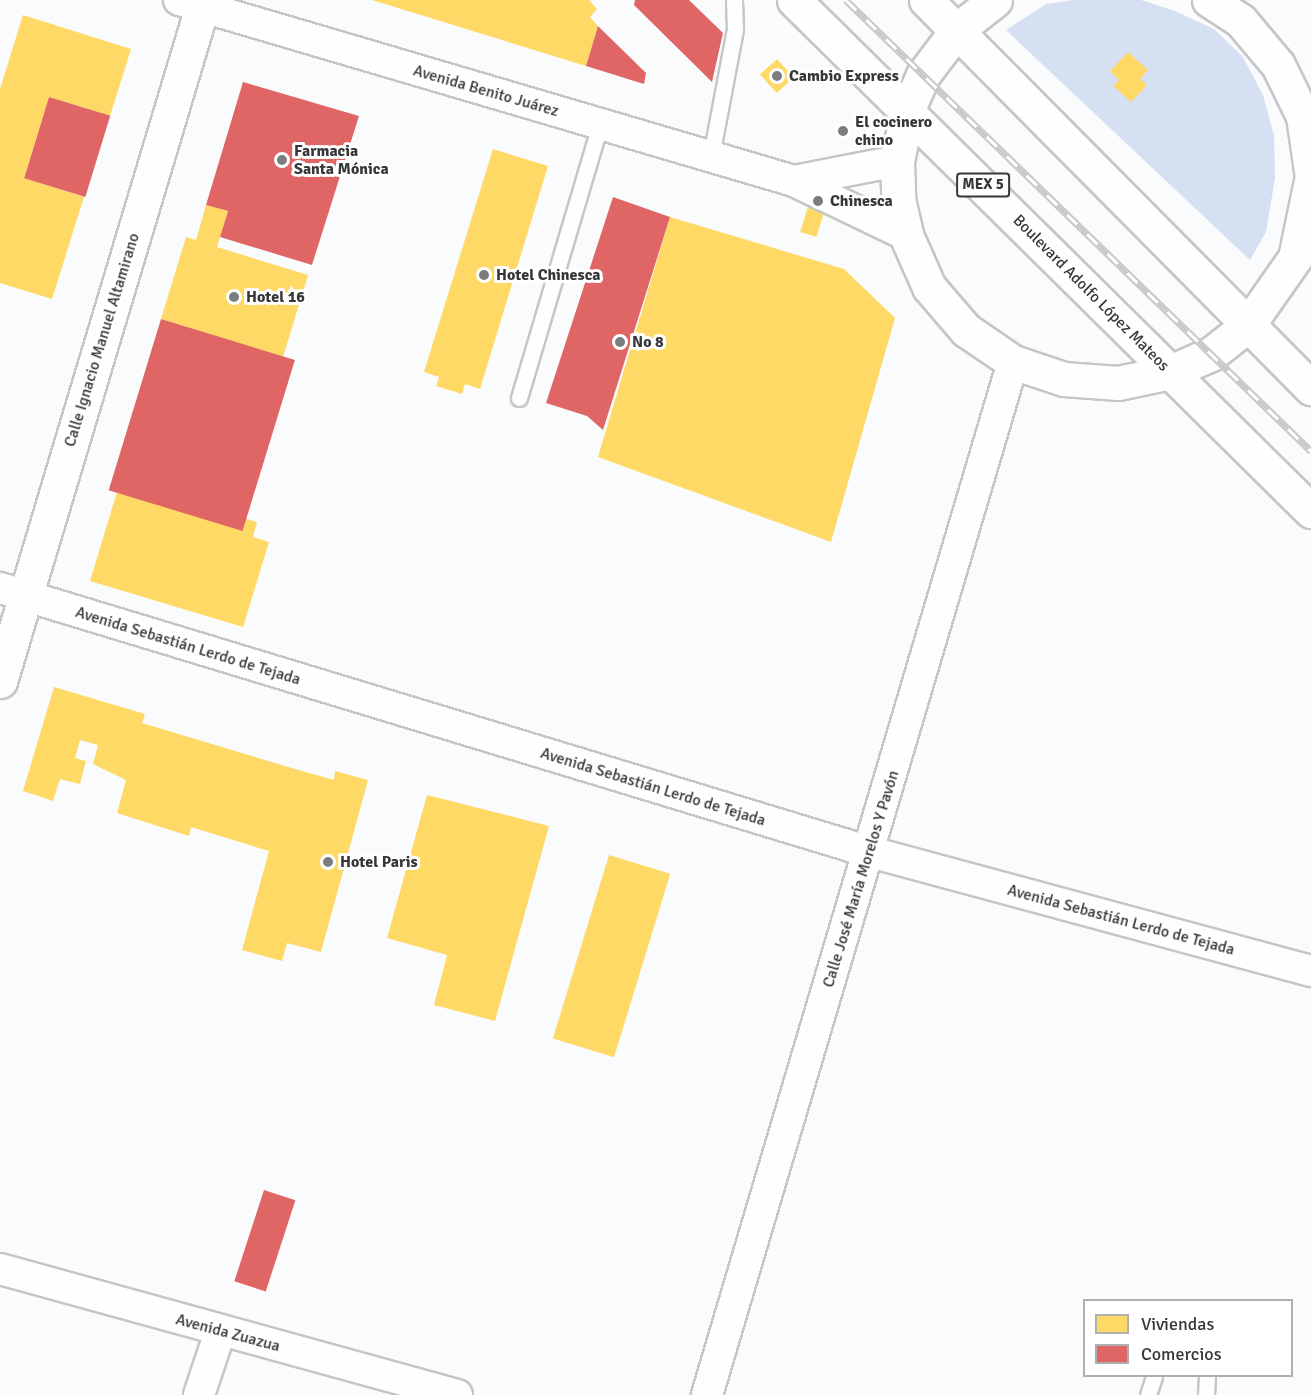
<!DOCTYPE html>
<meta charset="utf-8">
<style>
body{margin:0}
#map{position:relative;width:1311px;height:1395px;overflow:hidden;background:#f9fbfd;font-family:Signika,sans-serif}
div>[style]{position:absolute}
.green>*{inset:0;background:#d5e0f3}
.homes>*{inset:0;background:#ffd966;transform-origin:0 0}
.shops>*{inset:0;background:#e06666;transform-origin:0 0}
.roads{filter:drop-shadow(2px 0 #c4c6c7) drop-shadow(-2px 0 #c4c6c7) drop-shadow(0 2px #c4c6c7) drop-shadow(0 -2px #c4c6c7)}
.service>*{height:15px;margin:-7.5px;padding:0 7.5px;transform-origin:7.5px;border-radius:7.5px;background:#fefeff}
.minor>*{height:30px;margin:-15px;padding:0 15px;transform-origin:15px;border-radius:15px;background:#fefeff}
.tertiary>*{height:33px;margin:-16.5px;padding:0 16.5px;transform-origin:16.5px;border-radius:16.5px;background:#fefeff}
.secondary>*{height:33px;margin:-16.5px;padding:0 16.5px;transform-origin:16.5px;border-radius:16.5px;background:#fefeff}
.primary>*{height:33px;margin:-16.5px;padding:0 16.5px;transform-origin:16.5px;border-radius:16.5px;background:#fefeff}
.rail>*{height:7px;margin-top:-3.5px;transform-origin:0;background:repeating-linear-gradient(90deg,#fff 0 14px,#c8c8c9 0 28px);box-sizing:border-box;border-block:2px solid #c8c8c9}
.dots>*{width:16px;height:16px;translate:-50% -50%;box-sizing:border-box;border:3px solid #fff;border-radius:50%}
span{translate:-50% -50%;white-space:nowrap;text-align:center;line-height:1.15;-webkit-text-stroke:6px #fff;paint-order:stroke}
.shield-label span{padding:2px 4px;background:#fff;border:2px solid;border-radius:4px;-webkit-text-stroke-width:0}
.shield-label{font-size:15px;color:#363739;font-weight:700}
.poi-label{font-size:16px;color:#363739;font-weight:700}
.left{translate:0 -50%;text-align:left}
.street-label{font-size:16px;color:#363739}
.legend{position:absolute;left:1083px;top:1299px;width:210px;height:78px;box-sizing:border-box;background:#fff;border:2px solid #afafb0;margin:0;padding:8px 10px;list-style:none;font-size:18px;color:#363739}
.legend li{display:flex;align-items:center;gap:12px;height:30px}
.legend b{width:30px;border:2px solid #afafb0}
</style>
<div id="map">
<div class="green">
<i style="clip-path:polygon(1073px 0,1141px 0,1175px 11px,1214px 29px,1243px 57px,1263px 95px,1274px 136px,1275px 178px,1266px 232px,1250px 260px,1006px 30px,1046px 4px)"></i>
</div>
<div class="homes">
<i style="clip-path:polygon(372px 0,589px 0,597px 9px,590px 17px,598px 26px,586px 66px)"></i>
<i style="clip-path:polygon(23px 15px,131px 49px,110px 116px,49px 97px,24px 178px,84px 197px,52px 299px,0 283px,0 89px)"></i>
<i style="clip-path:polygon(1128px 52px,1148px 70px,1140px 79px,1147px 85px,1131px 102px,1113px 86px,1119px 80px,1110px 71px)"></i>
<i style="left:777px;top:59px;width:25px;height:23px;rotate:48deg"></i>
<i style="clip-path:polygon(493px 149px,548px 166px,480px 389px,465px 384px,462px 394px,436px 386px,439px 377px,424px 372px)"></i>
<i style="left:821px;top:164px;width:17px;height:71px;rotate:17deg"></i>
<i style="clip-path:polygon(206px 205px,228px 211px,217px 247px,308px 275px,283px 357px,161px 319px,186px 237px,196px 240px)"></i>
<i style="clip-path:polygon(670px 217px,844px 269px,895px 318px,831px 542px,598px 457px)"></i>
<i style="clip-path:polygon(117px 492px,241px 530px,244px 518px,257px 522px,253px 537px,269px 542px,243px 627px,90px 581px)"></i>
<i style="clip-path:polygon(54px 687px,145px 714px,142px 723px,295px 769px,334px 780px,335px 771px,368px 780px,321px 952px,287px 943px,282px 961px,242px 950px,269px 851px,191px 827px,189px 836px,117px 813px,126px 780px,93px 764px,98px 745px,80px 740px,75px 758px,86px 761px,80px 784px,60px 779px,53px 801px,23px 791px)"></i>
<i style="clip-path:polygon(427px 795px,549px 826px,495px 1021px,434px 1005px,447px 955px,387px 938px)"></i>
<i style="left:609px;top:855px;width:64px;height:192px;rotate:17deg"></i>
</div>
<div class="shops">
<i style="clip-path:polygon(635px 0,689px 0,723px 33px,712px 82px,634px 5px)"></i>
<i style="clip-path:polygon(598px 26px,646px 73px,644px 84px,586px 66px)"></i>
<i style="clip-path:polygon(243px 82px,359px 116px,312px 265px,220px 237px,228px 211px,206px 205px)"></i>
<i style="left:49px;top:97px;width:64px;height:85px;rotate:17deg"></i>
<i style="clip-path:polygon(613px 197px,670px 217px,603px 430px,587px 416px,546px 403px)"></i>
<i style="left:161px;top:319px;width:140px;height:179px;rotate:17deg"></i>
<i style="left:264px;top:1190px;width:33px;height:96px;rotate:18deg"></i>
</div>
<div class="roads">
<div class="service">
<i style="left:711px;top:156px;width:129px;rotate:-79.3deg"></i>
<i style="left:735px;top:29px;width:29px;rotate:-92deg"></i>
<i style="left:519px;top:398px;width:286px;rotate:-73.5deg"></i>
<i style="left:1148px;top:1395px;width:20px;rotate:-72deg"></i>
<i style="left:1206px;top:1395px;width:19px;rotate:-87deg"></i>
</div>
<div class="minor">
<i style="left:179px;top:0;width:641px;rotate:16.4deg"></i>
<i style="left:794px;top:181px;width:124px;rotate:25.7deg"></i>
<i style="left:794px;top:181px;width:105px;rotate:-11deg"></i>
<i style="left:0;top:588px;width:909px;rotate:16.88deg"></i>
<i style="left:870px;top:852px;width:457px;rotate:15.1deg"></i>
<i style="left:0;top:1269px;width:474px;rotate:15.4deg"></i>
<i style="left:199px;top:1395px;width:66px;rotate:-71.6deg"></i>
<i style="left:707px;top:1395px;width:1077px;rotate:-73.5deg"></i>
</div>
<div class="tertiary">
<i style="left:0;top:681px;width:711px;rotate:-73.32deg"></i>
</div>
<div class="secondary">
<i style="left:995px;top:0;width:48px;rotate:141.7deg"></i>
<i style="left:957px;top:30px;width:56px;rotate:127.1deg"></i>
<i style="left:923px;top:75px;width:37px;rotate:114deg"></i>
<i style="left:908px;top:109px;width:53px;rotate:101.9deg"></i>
<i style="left:897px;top:161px;width:38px;rotate:88deg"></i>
<i style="left:898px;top:199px;width:37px;rotate:77deg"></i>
<i style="left:906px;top:235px;width:57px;rotate:66.1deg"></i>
<i style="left:929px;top:287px;width:57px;rotate:49.3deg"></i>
<i style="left:966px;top:330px;width:57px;rotate:34.2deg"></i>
<i style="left:1013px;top:362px;width:54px;rotate:18.4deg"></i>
<i style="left:1064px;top:379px;width:54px;rotate:4.2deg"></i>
<i style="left:1118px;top:383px;width:53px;rotate:-11.9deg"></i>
<i style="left:1170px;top:372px;width:45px;rotate:-23.7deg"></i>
<i style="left:1211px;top:354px;width:47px;rotate:-38.1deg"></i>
<i style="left:1248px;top:325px;width:82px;rotate:-55deg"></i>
<i style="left:1295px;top:258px;width:79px;rotate:-78.3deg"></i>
<i style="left:1209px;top:0;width:38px;rotate:33deg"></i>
<i style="left:1241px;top:21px;width:57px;rotate:49.9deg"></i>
<i style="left:1278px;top:65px;width:57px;rotate:63.9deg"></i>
<i style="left:1303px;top:116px;width:56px;rotate:81.7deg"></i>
</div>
<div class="primary">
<i style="left:794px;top:0;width:727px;rotate:44.67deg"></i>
<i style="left:926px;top:0;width:547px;rotate:45.22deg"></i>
</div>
</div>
<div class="rail">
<i style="left:846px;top:0;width:648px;rotate:44.12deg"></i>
</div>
<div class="dots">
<i style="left:777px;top:76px;background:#7a7c7e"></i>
<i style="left:843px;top:131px;background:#7a7c7e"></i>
<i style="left:282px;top:160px;background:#7a7c7e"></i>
<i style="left:818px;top:201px;background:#7a7c7e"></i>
<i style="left:484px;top:275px;background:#7a7c7e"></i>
<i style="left:234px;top:297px;background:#7a7c7e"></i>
<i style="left:620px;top:342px;background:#7a7c7e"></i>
<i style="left:328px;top:862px;background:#7a7c7e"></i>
</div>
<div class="shield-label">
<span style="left:983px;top:185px">MEX 5</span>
</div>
<div class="poi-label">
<span class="left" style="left:789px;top:76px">Cambio Express</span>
<span class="left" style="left:855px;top:131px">El cocinero<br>chino</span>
<span class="left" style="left:294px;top:160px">Farmacia<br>Santa Mónica</span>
<span class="left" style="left:830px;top:201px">Chinesca</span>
<span class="left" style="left:496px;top:275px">Hotel Chinesca</span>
<span class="left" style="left:246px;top:297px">Hotel 16</span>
<span class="left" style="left:632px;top:342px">No 8</span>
<span class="left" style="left:340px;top:862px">Hotel Paris</span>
</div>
<div class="street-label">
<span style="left:486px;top:91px;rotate:16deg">Avenida Benito Juárez</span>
<span style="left:1091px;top:293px;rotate:45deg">Boulevard Adolfo López Mateos</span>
<span style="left:102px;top:340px;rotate:-73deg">Calle Ignacio Manuel Altamirano</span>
<span style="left:188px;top:646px;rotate:17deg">Avenida Sebastián Lerdo de Tejada</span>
<span style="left:653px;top:787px;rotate:17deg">Avenida Sebastián Lerdo de Tejada</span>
<span style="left:861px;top:879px;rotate:-73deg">Calle José María Morelos Y Pavón</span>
<span style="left:1121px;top:920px;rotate:15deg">Avenida Sebastián Lerdo de Tejada</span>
<span style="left:228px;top:1333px;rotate:15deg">Avenida Zuazua</span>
</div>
<ul class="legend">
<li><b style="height:16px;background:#ffd966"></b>Viviendas</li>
<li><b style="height:16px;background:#e06666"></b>Comercios</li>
</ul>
</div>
